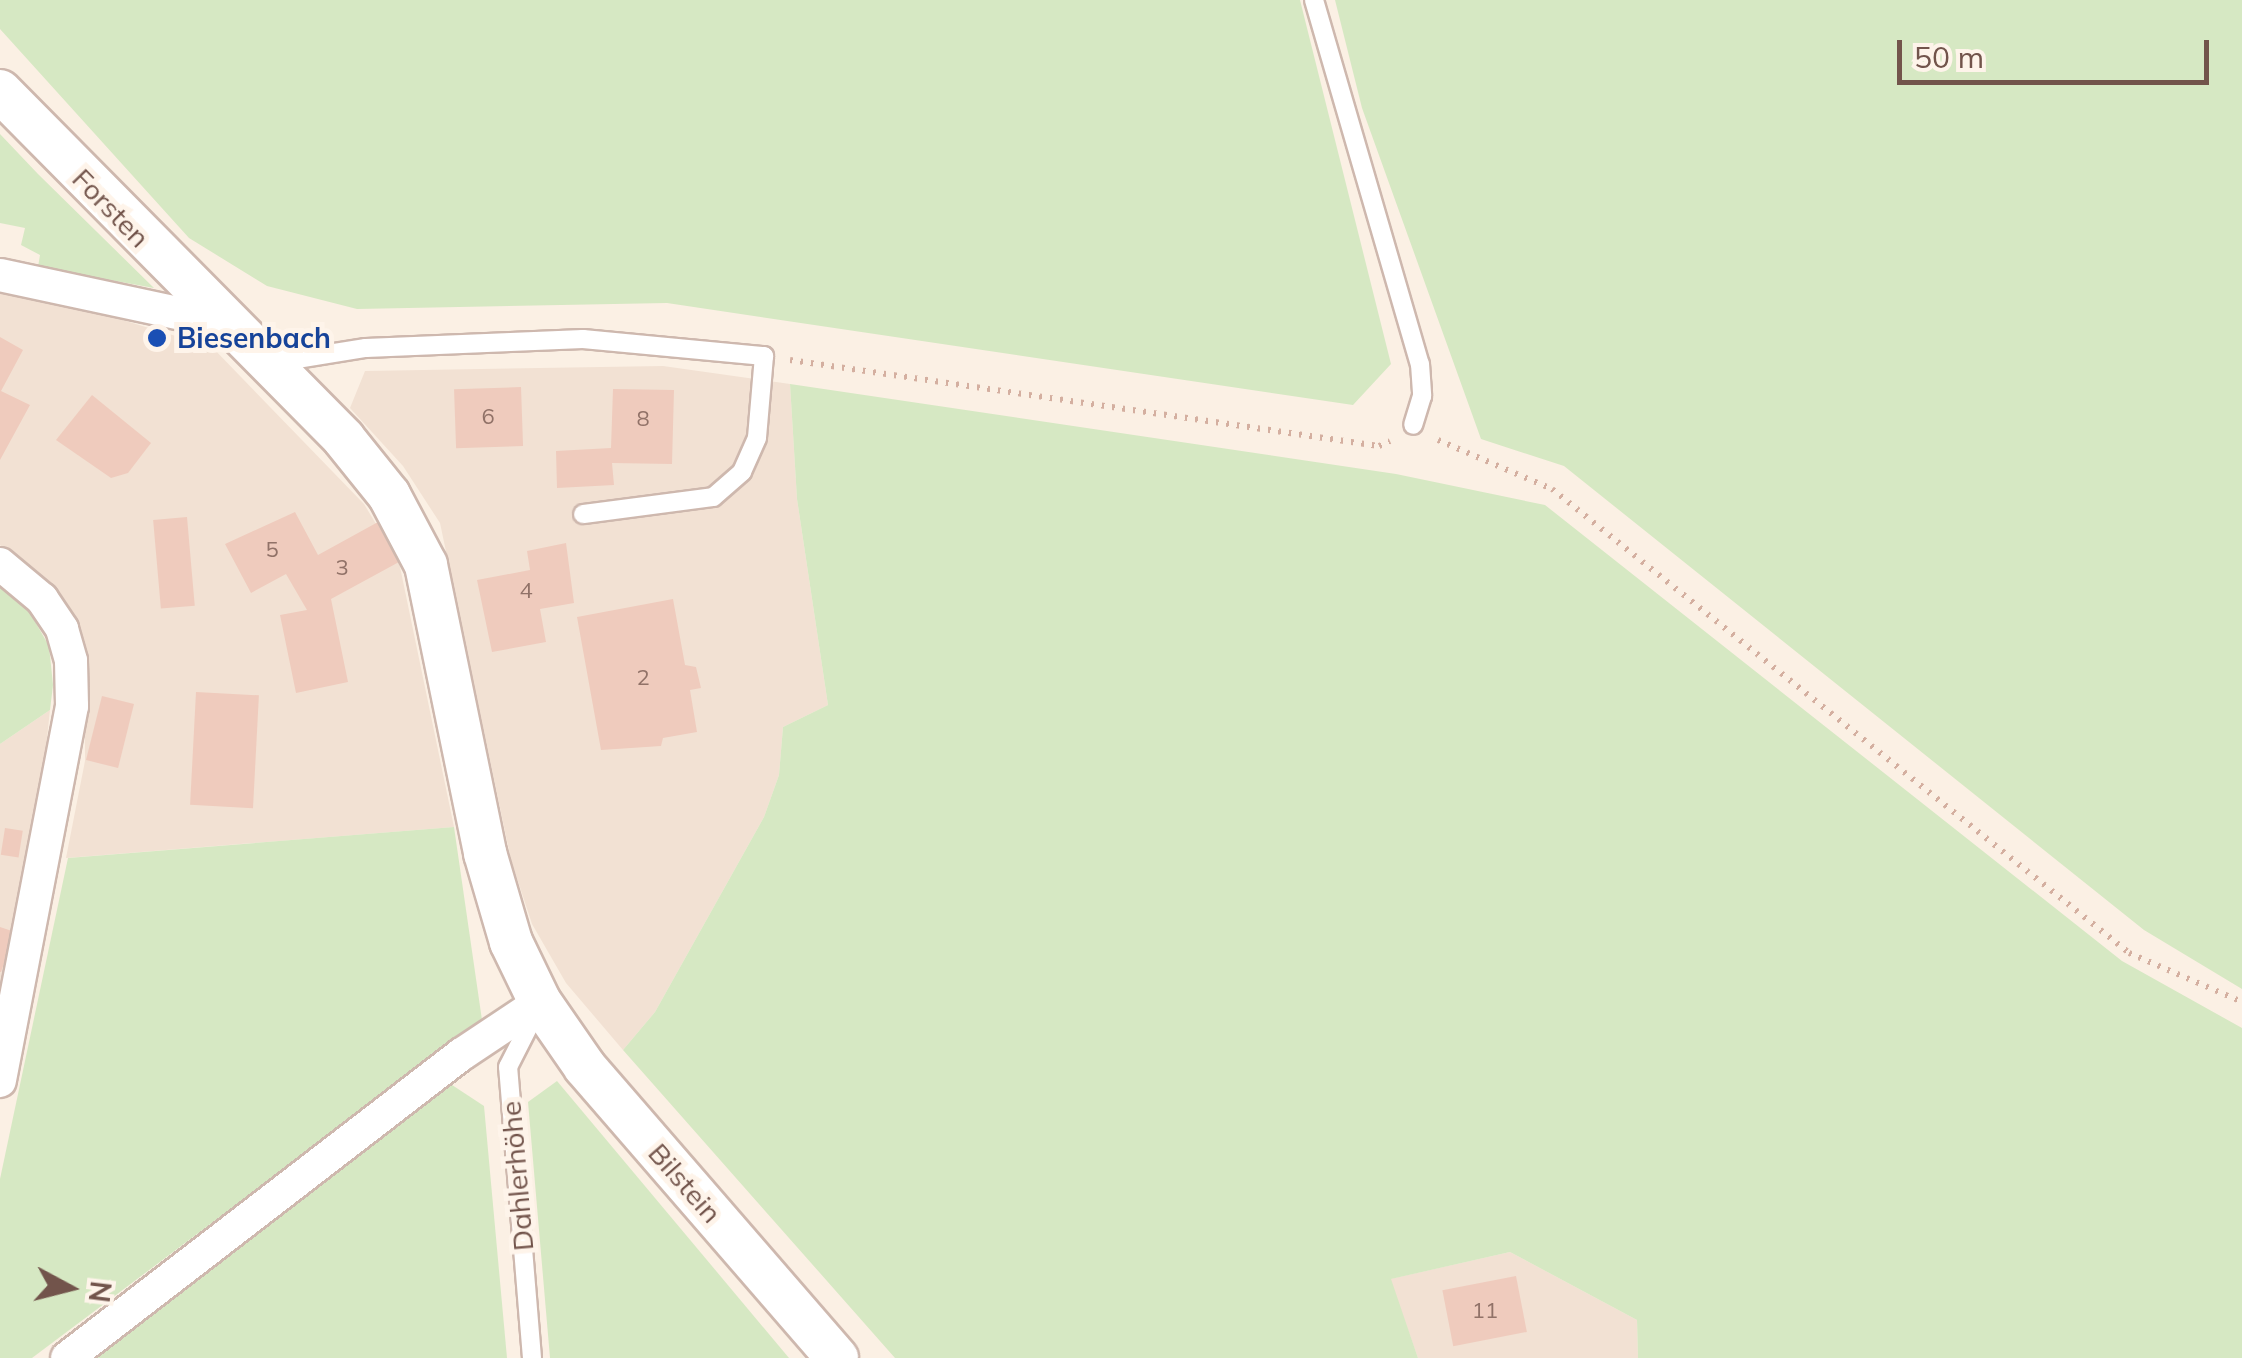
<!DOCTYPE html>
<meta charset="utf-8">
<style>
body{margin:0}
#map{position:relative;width:2242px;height:1358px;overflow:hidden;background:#fbf0e4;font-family:Mulish,sans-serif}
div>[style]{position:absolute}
.residential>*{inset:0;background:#f2e1d3}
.green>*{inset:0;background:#d6e8c3}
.building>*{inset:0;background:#efcbbd;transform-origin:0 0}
.path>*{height:6px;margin-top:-3px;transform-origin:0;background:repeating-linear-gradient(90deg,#d4afa0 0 2.5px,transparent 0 10.5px)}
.roads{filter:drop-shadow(2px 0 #ceb8ae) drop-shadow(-2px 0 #ceb8ae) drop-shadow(0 2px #ceb8ae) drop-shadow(0 -2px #ceb8ae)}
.service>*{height:18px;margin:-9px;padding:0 9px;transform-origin:9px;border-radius:9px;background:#fff}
.minor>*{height:32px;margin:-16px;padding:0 16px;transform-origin:16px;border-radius:16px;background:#fff}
.tertiary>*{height:42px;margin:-21px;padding:0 21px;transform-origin:21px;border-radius:21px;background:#fff}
.dots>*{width:28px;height:28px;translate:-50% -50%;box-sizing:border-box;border:5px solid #fef4ea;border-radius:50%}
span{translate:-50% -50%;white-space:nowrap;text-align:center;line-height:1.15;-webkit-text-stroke:10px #fef4ea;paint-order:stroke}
.number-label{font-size:22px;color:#917268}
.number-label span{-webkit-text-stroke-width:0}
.street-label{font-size:28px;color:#72544b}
.transit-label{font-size:28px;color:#164399;font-weight:700}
.left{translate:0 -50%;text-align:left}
.north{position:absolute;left:20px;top:1238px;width:100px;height:100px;-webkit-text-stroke:8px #fef4ea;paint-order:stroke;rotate:97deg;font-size:28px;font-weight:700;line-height:40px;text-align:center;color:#72544b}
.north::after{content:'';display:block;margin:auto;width:35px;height:45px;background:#72544b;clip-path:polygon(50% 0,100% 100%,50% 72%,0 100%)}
.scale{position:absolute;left:1897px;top:40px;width:312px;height:45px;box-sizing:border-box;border:5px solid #72544b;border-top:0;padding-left:12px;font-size:30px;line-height:35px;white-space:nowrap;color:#72544b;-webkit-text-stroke:8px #fef4ea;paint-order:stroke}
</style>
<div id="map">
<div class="residential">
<i style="clip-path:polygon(0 283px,212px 347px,364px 504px,399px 562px,454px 827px,66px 858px,85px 761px,85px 683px,54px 591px,0 545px)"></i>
<i style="clip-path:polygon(663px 366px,790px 384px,797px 499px,828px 705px,783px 727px,779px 775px,764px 817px,655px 1012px,623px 1050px,566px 983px,532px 924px,511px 860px,440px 523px,403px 466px,350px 408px,365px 371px)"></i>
<i style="clip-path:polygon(50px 710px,44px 766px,0 1009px,0 744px)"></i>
<i style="clip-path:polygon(1510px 1252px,1637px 1320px,1638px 1358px,1418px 1358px,1390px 1279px)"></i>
</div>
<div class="green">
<i style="clip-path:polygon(0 0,1300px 0,1391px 364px,1353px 405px,667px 303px,357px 309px,267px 286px,189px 238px,0 29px)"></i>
<i style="clip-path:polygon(1335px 0,2242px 0,2242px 989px,2144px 930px,1564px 466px,1481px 439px,1362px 108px)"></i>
<i style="clip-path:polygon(0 134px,38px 174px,154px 288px,38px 267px,40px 255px,21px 245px,25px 228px,0 223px)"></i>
<i style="clip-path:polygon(790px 384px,1396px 474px,1545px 505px,2122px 961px,2242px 1028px,2242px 1358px,1638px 1358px,1637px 1320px,1510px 1252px,1391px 1279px,1418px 1358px,895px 1358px,623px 1050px,655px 1012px,764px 817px,779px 775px,783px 727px,828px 705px,797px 499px)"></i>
<i style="clip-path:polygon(0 581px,29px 611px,49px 646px,53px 685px,50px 710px,0 744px)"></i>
<i style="clip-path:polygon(454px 827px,482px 1020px,32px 1358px,0 1358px,0 1179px,68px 858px)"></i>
<i style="clip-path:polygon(557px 1081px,789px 1358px,550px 1358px,528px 1102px)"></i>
<i style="clip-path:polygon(449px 1083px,484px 1106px,507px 1358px,91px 1358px)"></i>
</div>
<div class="building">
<i style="clip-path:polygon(0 337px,23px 350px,1px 391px,30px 405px,0 460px)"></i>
<i style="left:521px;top:387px;width:59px;height:67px;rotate:88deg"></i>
<i style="clip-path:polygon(613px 389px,674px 390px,672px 464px,612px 463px,614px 485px,557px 488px,556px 451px,611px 448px)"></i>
<i style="clip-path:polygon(92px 395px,151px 443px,128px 473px,111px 478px,56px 440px)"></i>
<i style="clip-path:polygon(295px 512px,318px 555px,378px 522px,399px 562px,331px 599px,348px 682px,296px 693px,280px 615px,307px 610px,286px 574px,251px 593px,225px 544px)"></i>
<i style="left:187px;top:517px;width:89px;height:34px;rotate:85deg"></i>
<i style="clip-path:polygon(566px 543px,574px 603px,540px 609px,546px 642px,492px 652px,477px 580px,530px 570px,527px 551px)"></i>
<i style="clip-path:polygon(673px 599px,685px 665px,696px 667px,701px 688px,690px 690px,697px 732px,663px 738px,661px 746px,601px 750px,577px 617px)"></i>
<i style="left:196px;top:692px;width:63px;height:113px;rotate:3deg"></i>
<i style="left:102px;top:696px;width:33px;height:66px;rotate:14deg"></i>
<i style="left:5px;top:828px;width:18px;height:27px;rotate:9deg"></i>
<i style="clip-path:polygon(0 927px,15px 932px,1px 972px,0 972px)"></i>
<i style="left:1516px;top:1276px;width:57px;height:75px;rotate:79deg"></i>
</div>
<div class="path">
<i style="left:790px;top:360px;width:595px;rotate:8.31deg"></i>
<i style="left:1379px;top:446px;width:12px;rotate:-24deg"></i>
<i style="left:1438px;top:440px;width:124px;rotate:23.3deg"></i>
<i style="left:1552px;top:489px;width:740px;rotate:38.8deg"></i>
<i style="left:2129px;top:953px;width:123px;rotate:23.4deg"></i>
</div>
<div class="roads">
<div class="service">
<i style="left:1314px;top:0;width:379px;rotate:73.8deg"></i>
<i style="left:1420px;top:364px;width:32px;rotate:86deg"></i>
<i style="left:1422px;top:396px;width:30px;rotate:107deg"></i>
<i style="left:272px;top:363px;width:95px;rotate:-9.1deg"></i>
<i style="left:366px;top:348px;width:217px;rotate:-2.4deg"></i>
<i style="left:583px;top:339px;width:182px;rotate:5.4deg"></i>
<i style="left:764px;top:356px;width:82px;rotate:94.9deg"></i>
<i style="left:757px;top:438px;width:37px;rotate:114deg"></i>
<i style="left:742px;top:472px;width:38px;rotate:139deg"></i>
<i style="left:713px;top:497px;width:131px;rotate:172.5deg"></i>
<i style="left:532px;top:1358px;width:292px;rotate:-94.7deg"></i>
<i style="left:508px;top:1067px;width:62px;rotate:-63deg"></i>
</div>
<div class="minor">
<i style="left:0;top:275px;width:229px;rotate:12.1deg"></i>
<i style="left:0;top:564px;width:55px;rotate:39.8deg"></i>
<i style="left:42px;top:599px;width:36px;rotate:56deg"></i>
<i style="left:62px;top:629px;width:33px;rotate:74deg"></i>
<i style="left:71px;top:661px;width:45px;rotate:88.7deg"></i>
<i style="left:72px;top:706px;width:382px;rotate:100.9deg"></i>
<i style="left:67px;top:1358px;width:498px;rotate:-37.6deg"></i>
<i style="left:462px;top:1054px;width:94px;rotate:-33.7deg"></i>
</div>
<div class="tertiary">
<i style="left:0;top:91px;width:489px;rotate:45.3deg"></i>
<i style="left:344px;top:439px;width:72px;rotate:51.2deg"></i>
<i style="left:389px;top:495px;width:79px;rotate:62.1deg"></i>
<i style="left:426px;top:565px;width:294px;rotate:78.4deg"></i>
<i style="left:485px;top:853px;width:93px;rotate:73.7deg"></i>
<i style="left:511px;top:942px;width:67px;rotate:64.2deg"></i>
<i style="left:540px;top:1002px;width:79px;rotate:55.3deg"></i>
<i style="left:585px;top:1067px;width:385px;rotate:49.1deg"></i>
</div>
</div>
<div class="dots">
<i style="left:157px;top:338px;background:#1a4fb4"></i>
</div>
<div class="number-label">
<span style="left:488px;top:417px">6</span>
<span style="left:643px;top:419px">8</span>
<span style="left:272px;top:550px">5</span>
<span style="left:342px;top:568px">3</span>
<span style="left:526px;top:591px">4</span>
<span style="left:643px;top:678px">2</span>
<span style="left:1485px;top:1311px">11</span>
</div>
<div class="street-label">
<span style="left:111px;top:208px;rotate:46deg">Forsten</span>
<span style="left:517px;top:1176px;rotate:-95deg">Dahlerhöhe</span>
<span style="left:685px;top:1183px;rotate:49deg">Bilstein</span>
</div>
<div class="transit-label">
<span class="left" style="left:177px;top:338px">Biesenbach</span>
</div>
<div class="north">N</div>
<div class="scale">50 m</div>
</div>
